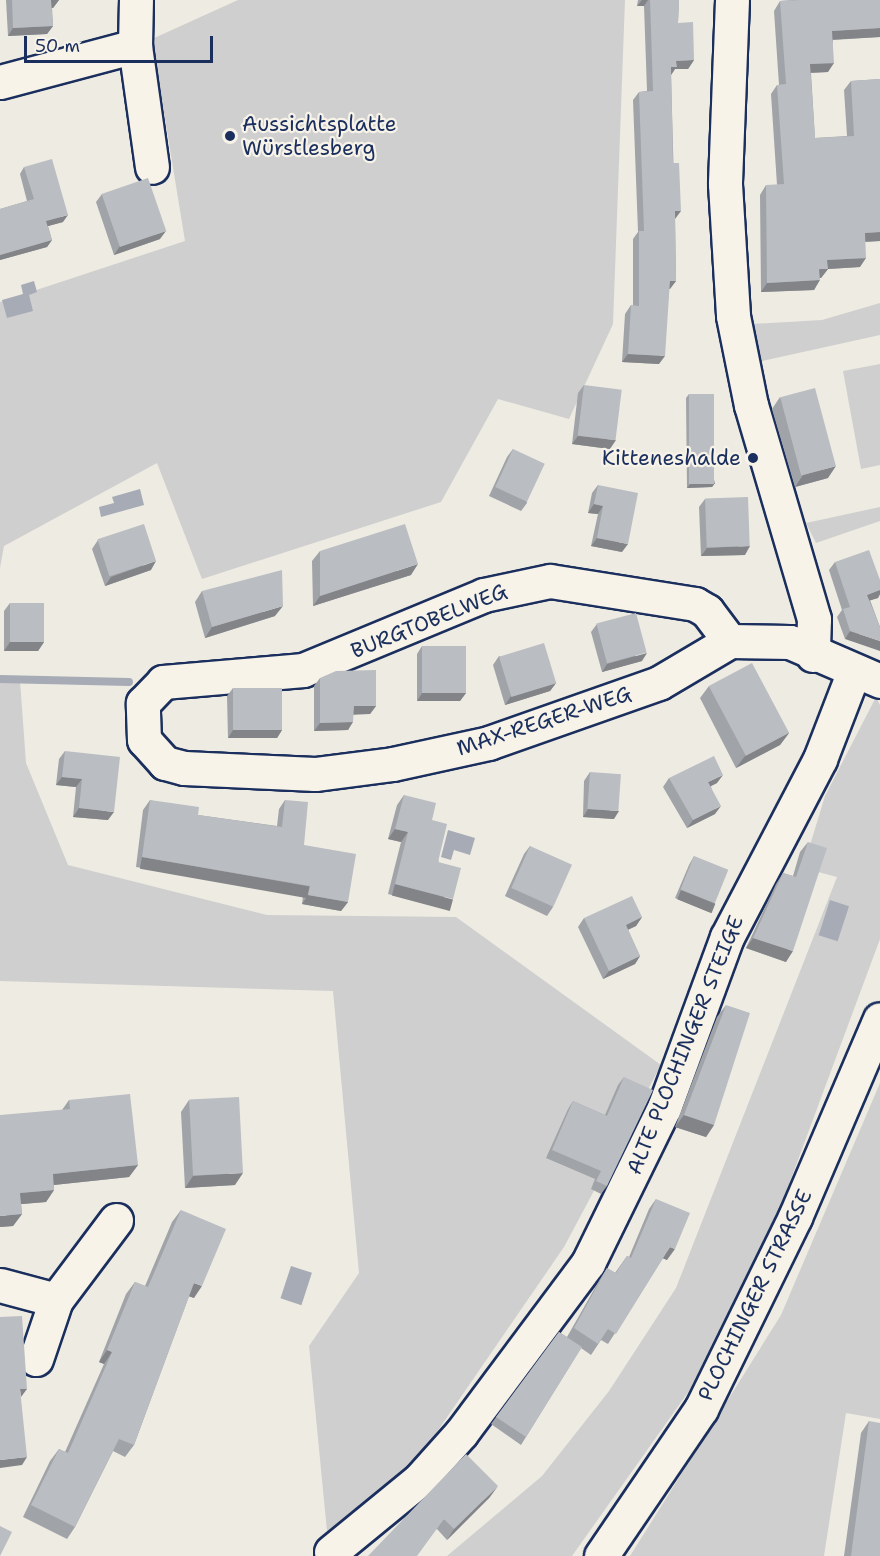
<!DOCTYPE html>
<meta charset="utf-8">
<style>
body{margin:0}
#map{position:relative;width:880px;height:1556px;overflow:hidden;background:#eeebe2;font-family:"Shantell Sans",sans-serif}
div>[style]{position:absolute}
.green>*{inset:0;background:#cfcfcf}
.water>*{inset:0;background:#a6abb5;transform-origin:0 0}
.stream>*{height:8px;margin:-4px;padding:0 4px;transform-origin:4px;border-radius:4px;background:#a6abb5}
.roads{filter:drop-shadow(2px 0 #1b2f5e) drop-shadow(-2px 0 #1b2f5e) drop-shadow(0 2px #1b2f5e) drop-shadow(0 -2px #1b2f5e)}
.minor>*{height:33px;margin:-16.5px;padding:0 16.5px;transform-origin:16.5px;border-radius:16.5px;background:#f7f3e8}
.major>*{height:33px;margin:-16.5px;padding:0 16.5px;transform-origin:16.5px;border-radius:16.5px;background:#f7f3e8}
.wall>*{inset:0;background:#a0a3a7}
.shaded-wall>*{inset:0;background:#828488;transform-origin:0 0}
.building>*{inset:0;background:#babdc2;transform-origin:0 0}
.dots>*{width:16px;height:16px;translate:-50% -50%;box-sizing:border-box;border:3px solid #f7f3e8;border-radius:50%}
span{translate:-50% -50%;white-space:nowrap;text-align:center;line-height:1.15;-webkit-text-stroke:4.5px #f7f3e8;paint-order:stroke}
.poi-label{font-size:21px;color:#1b2f5e}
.left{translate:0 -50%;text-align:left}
.right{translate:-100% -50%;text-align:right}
.street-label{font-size:21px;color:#1b2f5e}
.scale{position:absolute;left:24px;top:36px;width:189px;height:27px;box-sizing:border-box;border:3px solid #1b2f5e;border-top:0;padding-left:8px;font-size:18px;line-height:21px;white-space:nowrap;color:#1b2f5e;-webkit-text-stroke:4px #f7f3e8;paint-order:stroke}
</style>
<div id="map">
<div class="green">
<i style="clip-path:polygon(238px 0,625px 0,613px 324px,569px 419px,498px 399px,441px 502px,202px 579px,157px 463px,4px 546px,0 568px,0 302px,185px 241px,152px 39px)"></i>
<i style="clip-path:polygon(880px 303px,880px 335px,758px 362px,751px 324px,822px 320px)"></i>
<i style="clip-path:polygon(880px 364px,880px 465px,861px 469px,843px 371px)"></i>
<i style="clip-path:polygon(880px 507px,880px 521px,816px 543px,806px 523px)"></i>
<i style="clip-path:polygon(20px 681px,26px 763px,68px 865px,267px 915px,456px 917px,661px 1065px,564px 1247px,419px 1458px,327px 1531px,309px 1346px,359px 1273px,333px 991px,0 981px,0 682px)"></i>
<i style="clip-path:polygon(876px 697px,880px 705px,880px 939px,782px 1203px,689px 1391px,572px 1556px,447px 1556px,542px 1476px,609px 1391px,676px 1288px,837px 877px,803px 868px,825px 796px)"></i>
<i style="clip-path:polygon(880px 1083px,880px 1419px,846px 1413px,824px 1556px,630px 1556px,781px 1315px)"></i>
</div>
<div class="water">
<i style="clip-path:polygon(34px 281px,37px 292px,29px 295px,33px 311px,7px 318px,2px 300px,23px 294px,21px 285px)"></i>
<i style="clip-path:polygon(140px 489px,144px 505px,101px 517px,99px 507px,114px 503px,112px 497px)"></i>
<i style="clip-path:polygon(448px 830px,475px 838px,470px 855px,454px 850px,451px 860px,441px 857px)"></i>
<i style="left:830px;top:900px;width:20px;height:37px;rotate:18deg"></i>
<i style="left:291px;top:1266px;width:22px;height:34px;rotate:18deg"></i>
</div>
<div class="stream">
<i style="left:0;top:679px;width:129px;rotate:1.3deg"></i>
</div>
<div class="roads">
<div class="minor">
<i style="left:732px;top:0;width:184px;rotate:92.2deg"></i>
<i style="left:725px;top:184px;width:132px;rotate:86.5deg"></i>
<i style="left:733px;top:316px;width:91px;rotate:78.6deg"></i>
<i style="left:751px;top:405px;width:223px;rotate:73.6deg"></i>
<i style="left:814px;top:619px;width:36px;rotate:92deg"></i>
<i style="left:135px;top:46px;width:122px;rotate:82deg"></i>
<i style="left:0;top:82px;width:140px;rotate:-14.9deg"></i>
<i style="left:135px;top:46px;width:46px;rotate:-88.8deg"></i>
<i style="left:550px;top:581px;width:147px;rotate:9deg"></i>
<i style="left:695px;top:604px;width:14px;rotate:30deg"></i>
<i style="left:707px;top:611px;width:38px;rotate:53deg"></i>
<i style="left:730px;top:641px;width:82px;rotate:149.4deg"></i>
<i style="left:659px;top:683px;width:180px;rotate:160.6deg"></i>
<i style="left:489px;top:743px;width:98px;rotate:167.7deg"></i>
<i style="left:393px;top:764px;width:79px;rotate:172.7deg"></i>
<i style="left:315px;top:774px;width:131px;rotate:-177.4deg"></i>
<i style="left:184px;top:768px;width:20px;rotate:-165deg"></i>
<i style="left:165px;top:763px;width:31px;rotate:-132deg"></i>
<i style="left:144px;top:740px;width:37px;rotate:-92deg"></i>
<i style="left:143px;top:703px;width:29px;rotate:-46deg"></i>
<i style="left:163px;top:682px;width:141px;rotate:-4.9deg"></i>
<i style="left:303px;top:670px;width:196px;rotate:-22.5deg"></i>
<i style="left:484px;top:595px;width:67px;rotate:-12deg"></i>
<i style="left:730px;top:641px;width:60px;rotate:1deg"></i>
<i style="left:790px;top:642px;width:98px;rotate:23.4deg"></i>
<i style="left:0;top:1285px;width:58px;rotate:15deg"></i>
<i style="left:36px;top:1359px;width:62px;rotate:-71.3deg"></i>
<i style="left:56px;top:1300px;width:100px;rotate:-53.1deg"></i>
<i style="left:331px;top:1552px;width:114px;rotate:-39.3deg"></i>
<i style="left:419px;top:1480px;width:64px;rotate:-48.1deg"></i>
<i style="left:462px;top:1432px;width:211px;rotate:-53.3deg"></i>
<i style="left:588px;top:1263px;width:173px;rotate:-63.9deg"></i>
<i style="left:664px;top:1108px;width:182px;rotate:-69.8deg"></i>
<i style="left:727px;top:937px;width:201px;rotate:-62.4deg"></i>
<i style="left:820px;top:759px;width:94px;rotate:-68.9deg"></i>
</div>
<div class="major">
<i style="left:601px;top:1556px;width:178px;rotate:-55.8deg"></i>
<i style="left:701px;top:1409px;width:214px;rotate:-63.9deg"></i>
<i style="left:795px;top:1217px;width:215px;rotate:-66.8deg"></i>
</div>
</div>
<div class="wall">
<i style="clip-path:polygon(6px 0,59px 0,53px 8px,52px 8px,53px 26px,47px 34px,8px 36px)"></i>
<i style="clip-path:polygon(638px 0,679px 0,678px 23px,694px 60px,688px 69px,675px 69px,671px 75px,675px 219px,676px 281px,669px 289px,659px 364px,622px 362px,625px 314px,631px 305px,633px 306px,633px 239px,638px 232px,633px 100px,639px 92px,647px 91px,644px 6px,637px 6px)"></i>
<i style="clip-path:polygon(793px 0,880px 0,880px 37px,833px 40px,828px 72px,811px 73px,815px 138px,847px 136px,844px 90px,851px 81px,880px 79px,880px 241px,865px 242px,860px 267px,828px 269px,821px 278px,820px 278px,814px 290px,761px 292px,760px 195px,766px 185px,777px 185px,771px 94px,777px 85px,779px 85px,774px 11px,780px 1px)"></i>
<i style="clip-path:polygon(24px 167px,63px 222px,48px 226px,52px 240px,47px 247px,0 260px,0 209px,27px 201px,20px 174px)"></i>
<i style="clip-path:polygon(102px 194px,160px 239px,114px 255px,96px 202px)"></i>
<i style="clip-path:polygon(584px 385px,610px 449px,572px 444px,578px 393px)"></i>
<i style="clip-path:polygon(689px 394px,715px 483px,712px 487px,687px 488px,686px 398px)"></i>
<i style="clip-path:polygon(780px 397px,828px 478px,795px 487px,772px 409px)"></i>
<i style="clip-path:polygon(513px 449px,527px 503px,521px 511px,489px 496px,507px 457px)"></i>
<i style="clip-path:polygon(598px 485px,622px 552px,591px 546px,598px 514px,588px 513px,592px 493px)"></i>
<i style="clip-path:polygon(705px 499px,745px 555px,701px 556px,699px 507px)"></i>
<i style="clip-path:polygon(98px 540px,151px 570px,105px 586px,92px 549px)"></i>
<i style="clip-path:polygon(320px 551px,411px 575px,313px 606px,312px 561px)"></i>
<i style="clip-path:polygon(835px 562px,880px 580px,880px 594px,878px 598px,870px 600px,880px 627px,845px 639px,837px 617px,842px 610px,829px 570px)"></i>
<i style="clip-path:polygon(202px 591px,275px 616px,205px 638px,195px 602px)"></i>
<i style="clip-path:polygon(10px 603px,44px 642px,38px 651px,4px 651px,4px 611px)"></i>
<i style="clip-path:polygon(597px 624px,642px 661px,602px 672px,591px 632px)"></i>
<i style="clip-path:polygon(422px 646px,466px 693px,460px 701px,417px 701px,417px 654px)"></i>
<i style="clip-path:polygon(499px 656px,556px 683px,550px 691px,505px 705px,493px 665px)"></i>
<i style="clip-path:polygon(320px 678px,376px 706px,370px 714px,353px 714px,348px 730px,314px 731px,314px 686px)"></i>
<i style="clip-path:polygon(709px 686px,789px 733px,780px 745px,736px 768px,700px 698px)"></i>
<i style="clip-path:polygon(233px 688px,282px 730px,277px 738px,228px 738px,227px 696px)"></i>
<i style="clip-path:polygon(65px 751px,108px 820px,73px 817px,76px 787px,56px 785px,59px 759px)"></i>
<i style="clip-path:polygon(590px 772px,614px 819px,583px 817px,584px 781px)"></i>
<i style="clip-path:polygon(669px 778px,717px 783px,711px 786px,715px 814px,687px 828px,663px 787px)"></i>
<i style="clip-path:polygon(404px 795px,432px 820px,446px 909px,388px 894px,401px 842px,388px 839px,397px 805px)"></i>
<i style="clip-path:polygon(150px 800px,198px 815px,277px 826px,279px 809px,285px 800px,304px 845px,348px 902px,341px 911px,302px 904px,303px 896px,136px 867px,143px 810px)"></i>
<i style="clip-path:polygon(808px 842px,786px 962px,746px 948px,776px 884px,783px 873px,793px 876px,800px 852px)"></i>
<i style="clip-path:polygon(530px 846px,553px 907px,547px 916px,505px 896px,524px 854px)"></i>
<i style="clip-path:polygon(694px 856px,715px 904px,709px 912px,675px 898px,689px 865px)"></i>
<i style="clip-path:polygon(642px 917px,636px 926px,628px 930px,640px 956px,635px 964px,603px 979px,578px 927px,584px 918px)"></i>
<i style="clip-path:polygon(726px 1005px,714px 1125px,706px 1137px,675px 1127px,717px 1017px)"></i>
<i style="clip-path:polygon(624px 1077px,607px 1186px,601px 1194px,591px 1189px,595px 1179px,546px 1158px,568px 1109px,573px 1101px,605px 1115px,618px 1085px)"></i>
<i style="clip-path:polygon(69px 1100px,138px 1165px,129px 1177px,54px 1185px,54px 1190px,46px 1202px,21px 1204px,22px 1214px,13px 1226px,0 1227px,62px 1110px)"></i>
<i style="clip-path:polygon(189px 1100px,235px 1185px,185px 1188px,181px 1112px)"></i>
<i style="clip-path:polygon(656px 1199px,667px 1260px,663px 1258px,608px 1344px,601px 1340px,591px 1355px,581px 1348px,521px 1445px,491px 1424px,559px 1332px,567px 1337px,600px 1279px,607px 1268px,615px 1273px,627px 1256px,629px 1257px,649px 1209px)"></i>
<i style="clip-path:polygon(181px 1210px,194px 1298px,189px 1296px,134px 1445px,125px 1457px,113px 1451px,75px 1527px,67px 1539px,23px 1517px,50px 1461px,59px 1449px,65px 1452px,104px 1364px,99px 1362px,126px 1294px,135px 1282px,145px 1286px,172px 1222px)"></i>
<i style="clip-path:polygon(869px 1421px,880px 1556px,844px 1556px,861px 1433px)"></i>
<i style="clip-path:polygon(490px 1497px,447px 1540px,437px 1529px,368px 1556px)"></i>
</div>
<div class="shaded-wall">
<i style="clip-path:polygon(51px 0,59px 0,53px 8px,46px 8px)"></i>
<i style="clip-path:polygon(642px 0,648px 0,644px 6px,637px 6px)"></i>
<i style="clip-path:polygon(53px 26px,47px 34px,8px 36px,13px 28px)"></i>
<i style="clip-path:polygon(880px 28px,880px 37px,826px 40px,832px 31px)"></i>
<i style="clip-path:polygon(694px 60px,688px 69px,675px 69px,671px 75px,671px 67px,676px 61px)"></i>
<i style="clip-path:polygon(834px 63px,828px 72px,804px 73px,810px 64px)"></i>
<i style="clip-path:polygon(675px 211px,681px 211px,675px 219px)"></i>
<i style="clip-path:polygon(68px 215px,63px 222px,41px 228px,46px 221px)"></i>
<i style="clip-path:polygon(166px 231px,160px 239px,114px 255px,120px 246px)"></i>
<i style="clip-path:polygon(880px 232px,880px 241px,859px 242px,865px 233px)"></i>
<i style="clip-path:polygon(52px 240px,47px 247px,0 260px,0 255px)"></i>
<i style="clip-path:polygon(866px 258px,860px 267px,828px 269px,821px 278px,813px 278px,827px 260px)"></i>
<i style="clip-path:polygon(820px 280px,814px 290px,761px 292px,767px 283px)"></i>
<i style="clip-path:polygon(670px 281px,676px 281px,670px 289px,664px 289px)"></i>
<i style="clip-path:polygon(628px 354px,665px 356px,659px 364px,622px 362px)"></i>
<i style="clip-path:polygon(578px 436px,616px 440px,610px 449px,572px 444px)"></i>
<i style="clip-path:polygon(836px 466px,828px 478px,795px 487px,803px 475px)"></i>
<i style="clip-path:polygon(715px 483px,712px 487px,687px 488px,690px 484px)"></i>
<i style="clip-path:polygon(594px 504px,603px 506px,598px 514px,588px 513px)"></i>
<i style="clip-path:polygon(597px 538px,628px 544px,622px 552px,591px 546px)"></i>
<i style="clip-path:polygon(750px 546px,745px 555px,701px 556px,707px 548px)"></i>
<i style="clip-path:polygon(156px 561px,151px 570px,105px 586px,111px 577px)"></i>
<i style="clip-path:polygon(418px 564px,411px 575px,313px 606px,320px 596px)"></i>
<i style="clip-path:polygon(880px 590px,880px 594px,878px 598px,862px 603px,867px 595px)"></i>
<i style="clip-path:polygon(283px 606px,275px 616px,205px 638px,212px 627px)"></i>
<i style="clip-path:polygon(850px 631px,880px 641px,880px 651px,845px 639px)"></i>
<i style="clip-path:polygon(10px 642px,44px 642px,38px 651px,4px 651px)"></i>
<i style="clip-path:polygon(647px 653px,642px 661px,602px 672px,607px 664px)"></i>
<i style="clip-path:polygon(556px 683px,550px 691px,505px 705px,511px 696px)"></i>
<i style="clip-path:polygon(422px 693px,466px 693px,460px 701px,417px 701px)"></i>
<i style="clip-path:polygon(354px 706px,376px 706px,370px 714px,348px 715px)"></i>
<i style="clip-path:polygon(353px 722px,348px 730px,314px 731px,320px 723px)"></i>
<i style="clip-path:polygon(233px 730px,282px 730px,277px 738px,228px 738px)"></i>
<i style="clip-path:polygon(789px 733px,780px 745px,736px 768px,745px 756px)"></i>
<i style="clip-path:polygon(723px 775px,717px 783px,703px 790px,708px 782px)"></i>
<i style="clip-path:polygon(62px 777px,82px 779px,76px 787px,56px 785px)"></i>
<i style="clip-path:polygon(721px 806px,715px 814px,687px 828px,693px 820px)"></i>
<i style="clip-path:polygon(79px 808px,114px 812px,108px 820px,73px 817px)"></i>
<i style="clip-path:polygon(588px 809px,619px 811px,614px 819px,583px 817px)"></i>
<i style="clip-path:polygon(395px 829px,408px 832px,401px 842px,388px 839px)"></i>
<i style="left:142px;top:857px;width:170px;height:12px;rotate:10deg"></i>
<i style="left:395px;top:884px;width:60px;height:12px;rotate:15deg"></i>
<i style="left:681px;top:890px;width:37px;height:10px;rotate:22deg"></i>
<i style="clip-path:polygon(308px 895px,348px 902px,341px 911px,302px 904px)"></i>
<i style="clip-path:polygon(642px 917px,636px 926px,620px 933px,626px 925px)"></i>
<i style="clip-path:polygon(753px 938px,793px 951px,786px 962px,746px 948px)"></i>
<i style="clip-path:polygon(640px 956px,635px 964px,603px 979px,609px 971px)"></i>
<i style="clip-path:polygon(684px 1115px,714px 1125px,706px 1137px,675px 1127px)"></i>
<i style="clip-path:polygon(138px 1165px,129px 1177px,44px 1186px,53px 1174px)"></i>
<i style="clip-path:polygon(243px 1173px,235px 1185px,185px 1188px,193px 1176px)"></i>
<i style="clip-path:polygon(54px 1190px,46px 1202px,11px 1205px,20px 1193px)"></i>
<i style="clip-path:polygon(22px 1214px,13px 1226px,0 1227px,0 1216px)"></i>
<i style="clip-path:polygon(670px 1247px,675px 1249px,667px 1260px,662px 1258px)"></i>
<i style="clip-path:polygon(194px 1283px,202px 1286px,194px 1298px,185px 1295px)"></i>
<i style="clip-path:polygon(107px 1350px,112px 1352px,104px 1364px,99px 1362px)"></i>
<i style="clip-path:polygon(20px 1389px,27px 1389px,21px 1397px)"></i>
<i style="clip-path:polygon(27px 1457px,22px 1465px,0 1468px,0 1460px)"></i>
<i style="clip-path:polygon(498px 1486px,490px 1497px,447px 1540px,454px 1529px)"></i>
</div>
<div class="building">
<i style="clip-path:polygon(12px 0,54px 0,51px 0,53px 26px,13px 28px)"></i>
<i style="clip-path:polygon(650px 0,679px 0,678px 23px,693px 22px,694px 60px,676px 61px,677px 67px,671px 67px,673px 163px,679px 163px,681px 211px,675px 211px,676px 281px,670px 281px,665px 356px,628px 354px,631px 305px,639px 306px,639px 231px,644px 231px,639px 92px,653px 91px)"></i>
<i style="clip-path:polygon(800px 0,880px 0,880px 28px,832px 31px,834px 63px,810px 64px,815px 138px,854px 136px,851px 81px,880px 79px,880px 232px,865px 233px,866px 258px,827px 260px,828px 269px,819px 269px,820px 280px,767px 283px,766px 185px,784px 184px,777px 85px,786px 84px,780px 1px)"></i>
<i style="clip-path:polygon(52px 159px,68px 215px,46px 221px,52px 240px,0 255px,0 209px,34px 199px,24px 167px)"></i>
<i style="left:148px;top:178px;width:56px;height:49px;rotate:71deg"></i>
<i style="left:584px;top:385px;width:38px;height:51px;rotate:7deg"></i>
<i style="left:815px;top:388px;width:81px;height:36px;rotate:75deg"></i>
<i style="left:689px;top:394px;width:25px;height:90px"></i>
<i style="left:513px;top:449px;width:35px;height:42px;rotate:25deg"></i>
<i style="clip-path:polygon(598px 485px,638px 493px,628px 544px,597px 538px,603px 506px,594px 504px)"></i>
<i style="left:748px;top:497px;width:49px;height:43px;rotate:88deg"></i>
<i style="left:144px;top:524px;width:39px;height:49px;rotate:72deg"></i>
<i style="clip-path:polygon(405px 524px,418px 564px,320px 596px,320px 551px)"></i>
<i style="clip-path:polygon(869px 550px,880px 580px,880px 590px,867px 595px,880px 627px,880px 641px,850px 631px,843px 609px,850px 607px,835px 562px)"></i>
<i style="clip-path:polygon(282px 570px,283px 606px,212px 627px,202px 591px)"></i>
<i style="left:10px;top:603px;width:34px;height:39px"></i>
<i style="left:636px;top:613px;width:41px;height:41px;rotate:75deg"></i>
<i style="left:544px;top:643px;width:42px;height:47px;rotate:73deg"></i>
<i style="left:422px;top:646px;width:44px;height:47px"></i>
<i style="left:752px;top:663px;width:79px;height:49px;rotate:62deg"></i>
<i style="clip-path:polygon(376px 670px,376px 706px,354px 706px,353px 722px,320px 723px,320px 678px,336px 671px)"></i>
<i style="left:233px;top:688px;width:49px;height:42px"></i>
<i style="clip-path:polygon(65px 751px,120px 757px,114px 812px,79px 808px,82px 779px,62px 777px)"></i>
<i style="clip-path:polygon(714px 756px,723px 775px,708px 782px,721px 806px,693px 820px,669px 778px)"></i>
<i style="left:590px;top:772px;width:31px;height:37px;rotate:4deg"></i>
<i style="clip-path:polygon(404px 795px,436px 803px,432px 820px,447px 824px,438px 862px,461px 868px,453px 899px,395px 884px,408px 832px,395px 829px)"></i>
<i style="clip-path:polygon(150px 800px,199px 807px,198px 815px,282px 827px,285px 800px,308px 802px,304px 845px,356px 854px,348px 902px,308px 895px,310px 886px,142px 857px)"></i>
<i style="clip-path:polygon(808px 842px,827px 848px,793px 951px,753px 938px,783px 873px,796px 877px)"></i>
<i style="left:530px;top:846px;width:46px;height:46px;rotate:24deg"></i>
<i style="left:694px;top:856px;width:37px;height:36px;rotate:22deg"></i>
<i style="clip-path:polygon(632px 896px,642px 917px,626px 925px,640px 956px,609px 971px,584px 918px)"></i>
<i style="clip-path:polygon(726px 1005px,750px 1013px,714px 1125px,684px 1115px)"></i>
<i style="clip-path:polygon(624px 1077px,653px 1090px,607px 1186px,596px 1181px,601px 1171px,552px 1150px,573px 1101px,607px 1116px)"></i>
<i style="clip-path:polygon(130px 1094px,138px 1165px,53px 1174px,54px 1190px,20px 1193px,22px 1214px,0 1216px,0 1115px,70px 1109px,69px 1100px)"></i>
<i style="left:239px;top:1097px;width:76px;height:50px;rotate:87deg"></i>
<i style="clip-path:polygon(656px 1199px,690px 1213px,675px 1249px,670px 1247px,616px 1334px,608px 1329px,598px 1344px,574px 1328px,607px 1268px,616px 1273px,627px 1256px,631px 1258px)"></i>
<i style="clip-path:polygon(181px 1210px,226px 1229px,202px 1286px,194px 1283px,134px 1445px,119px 1439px,75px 1527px,31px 1505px,59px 1449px,68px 1453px,112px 1352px,107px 1350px,135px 1282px,148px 1287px)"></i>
<i style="clip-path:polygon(22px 1316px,27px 1389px,20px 1389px,27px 1457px,0 1460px,0 1317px)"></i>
<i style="clip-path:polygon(559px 1332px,582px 1347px,526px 1437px,496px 1417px)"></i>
<i style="clip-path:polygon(869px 1421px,880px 1423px,880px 1556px,851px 1556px)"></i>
<i style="clip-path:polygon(466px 1454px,498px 1486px,454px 1529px,444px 1519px,417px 1556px,368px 1556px)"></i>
<i style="clip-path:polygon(0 1526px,12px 1532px,0 1556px)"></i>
</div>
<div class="dots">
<i style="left:230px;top:136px;background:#1b2f5e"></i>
<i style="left:753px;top:458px;background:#1b2f5e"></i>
</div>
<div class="poi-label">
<span class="left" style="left:242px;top:136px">Aussichtsplatte<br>Würstlesberg</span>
<span class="right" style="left:741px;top:458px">Kitteneshalde</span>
</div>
<div class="street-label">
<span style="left:429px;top:621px;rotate:-22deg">BURGTOBELWEG</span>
<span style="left:544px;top:721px;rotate:-18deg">MAX-REGER-WEG</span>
<span style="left:685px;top:1045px;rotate:-68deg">ALTE PLOCHINGER STEIGE</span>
<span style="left:755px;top:1295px;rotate:-64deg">PLOCHINGER STRASSE</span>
</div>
<div class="scale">50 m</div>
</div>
